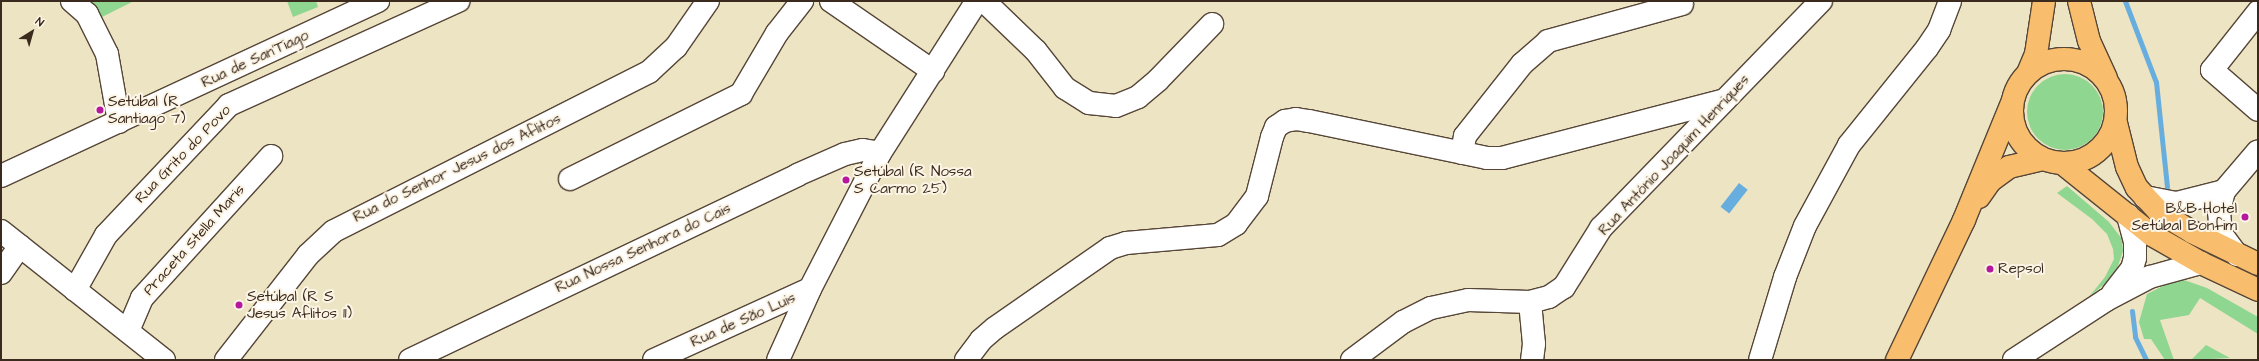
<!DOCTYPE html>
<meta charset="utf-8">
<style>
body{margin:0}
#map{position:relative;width:2259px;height:361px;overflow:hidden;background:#ede4c4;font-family:"Architects Daughter",sans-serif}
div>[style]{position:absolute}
.green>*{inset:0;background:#8fd690}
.round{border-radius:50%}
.water>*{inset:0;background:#67aede;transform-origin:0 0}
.stream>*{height:5px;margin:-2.5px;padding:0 2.5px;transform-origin:2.5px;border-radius:2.5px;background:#67aede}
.roads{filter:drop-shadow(1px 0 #564637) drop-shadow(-1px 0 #564637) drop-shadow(0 1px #564637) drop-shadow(0 -1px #564637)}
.minor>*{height:22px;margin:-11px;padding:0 11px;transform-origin:11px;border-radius:11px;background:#fff}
.major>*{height:22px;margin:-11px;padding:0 11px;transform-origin:11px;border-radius:11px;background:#f9be6d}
.major>.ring{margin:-11px;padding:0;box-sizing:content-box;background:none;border:22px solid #f9be6d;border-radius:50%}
.dots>*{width:11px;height:11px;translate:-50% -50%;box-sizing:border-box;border:2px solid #fcf5e5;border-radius:50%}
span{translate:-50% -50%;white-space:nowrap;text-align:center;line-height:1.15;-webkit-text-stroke:4px #fcf5e5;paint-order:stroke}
.street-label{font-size:15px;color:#3b2a1e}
.poi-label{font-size:15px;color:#3b2a1e}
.left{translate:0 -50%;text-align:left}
.right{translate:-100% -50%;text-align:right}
.frame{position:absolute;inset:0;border:2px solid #3b2a1e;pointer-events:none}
.north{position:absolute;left:12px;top:12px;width:40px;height:40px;-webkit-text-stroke:3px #fcf5e5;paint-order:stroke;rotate:37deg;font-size:11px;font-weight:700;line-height:16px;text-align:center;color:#3b2a1e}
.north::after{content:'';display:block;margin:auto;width:14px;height:18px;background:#3b2a1e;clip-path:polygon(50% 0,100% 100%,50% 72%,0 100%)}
</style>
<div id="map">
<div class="green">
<i style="clip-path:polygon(82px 1px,134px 1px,98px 19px)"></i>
<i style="clip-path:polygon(287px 1px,316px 1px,318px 7px,293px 17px)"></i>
<i class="round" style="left:2027px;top:74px;width:76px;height:76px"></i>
<i style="clip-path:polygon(2067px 186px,2109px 222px,2122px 239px,2123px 251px,2115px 275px,2088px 298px,2105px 277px,2114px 259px,2113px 249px,2107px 234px,2092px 219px,2057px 193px)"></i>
<i style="clip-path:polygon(2184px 280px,2207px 288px,2258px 317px,2258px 334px,2200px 298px,2189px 315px,2160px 320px,2174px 360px,2165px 360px,2151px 339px,2144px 339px,2139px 322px,2147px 294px,2169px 283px)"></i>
<i style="clip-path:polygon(2206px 345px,2230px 358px,2191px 360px)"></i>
</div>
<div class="water">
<i style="left:1739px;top:183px;width:11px;height:30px;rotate:38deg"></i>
</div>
<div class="stream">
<i style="left:2125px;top:1px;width:87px;rotate:69.1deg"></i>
<i style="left:2156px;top:82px;width:105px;rotate:84deg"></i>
<i style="left:2132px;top:311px;width:26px;rotate:83deg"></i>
<i style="left:2135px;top:337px;width:25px;rotate:64deg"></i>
</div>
<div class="roads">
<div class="minor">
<i style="left:72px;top:1px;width:20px;rotate:41deg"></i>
<i style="left:87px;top:14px;width:45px;rotate:63.4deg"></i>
<i style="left:107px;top:54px;width:69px;rotate:80deg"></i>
<i style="left:831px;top:1px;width:124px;rotate:34.5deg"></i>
<i style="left:984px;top:1px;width:72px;rotate:43.9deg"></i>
<i style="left:1036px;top:51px;width:47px;rotate:51.9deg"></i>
<i style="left:1065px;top:88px;width:28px;rotate:32deg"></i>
<i style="left:1089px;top:103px;width:27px;rotate:6deg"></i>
<i style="left:1116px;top:106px;width:24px;rotate:-22deg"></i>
<i style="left:1138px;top:97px;width:26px;rotate:-40deg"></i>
<i style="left:1158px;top:80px;width:78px;rotate:-46deg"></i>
<i style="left:2258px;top:12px;width:74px;rotate:128.4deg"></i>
<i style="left:2212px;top:70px;width:61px;rotate:41deg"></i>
<i style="left:1462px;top:153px;width:17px;rotate:-80deg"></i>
<i style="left:1465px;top:136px;width:92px;rotate:-51.6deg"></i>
<i style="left:1522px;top:64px;width:35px;rotate:-41deg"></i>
<i style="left:1548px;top:41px;width:139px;rotate:-15.4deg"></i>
<i style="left:1px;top:176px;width:416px;rotate:-24.9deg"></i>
<i style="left:570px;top:179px;width:191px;rotate:-26.4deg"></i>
<i style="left:741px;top:94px;width:71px;rotate:-59.5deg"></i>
<i style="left:777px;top:33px;width:41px;rotate:-52deg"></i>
<i style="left:2145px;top:197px;width:33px;rotate:11deg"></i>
<i style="left:2177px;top:203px;width:49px;rotate:-14.3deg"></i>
<i style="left:1px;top:231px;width:208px;rotate:38.4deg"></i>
<i style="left:2237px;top:255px;width:26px;rotate:-127deg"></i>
<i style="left:2221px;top:234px;width:22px;rotate:-95deg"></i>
<i style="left:2219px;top:212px;width:22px;rotate:-77deg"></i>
<i style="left:2224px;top:191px;width:52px;rotate:-49.6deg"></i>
<i style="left:1px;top:273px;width:33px;rotate:-55deg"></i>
<i style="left:75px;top:290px;width:63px;rotate:-60.6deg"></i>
<i style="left:106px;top:235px;width:179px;rotate:-46.6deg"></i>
<i style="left:229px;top:105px;width:252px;rotate:-24.4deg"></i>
<i style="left:2113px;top:293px;width:31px;rotate:-52deg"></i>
<i style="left:2132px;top:269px;width:11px;rotate:-75deg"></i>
<i style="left:2135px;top:258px;width:16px;rotate:-90deg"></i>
<i style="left:2135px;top:242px;width:28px;rotate:-105deg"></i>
<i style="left:1530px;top:302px;width:42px;rotate:84.6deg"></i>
<i style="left:1534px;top:344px;width:16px;rotate:97deg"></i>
<i style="left:128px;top:331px;width:36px;rotate:-67deg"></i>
<i style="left:142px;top:298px;width:192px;rotate:-47.7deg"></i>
<i style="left:226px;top:360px;width:133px;rotate:-52deg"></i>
<i style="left:308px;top:255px;width:35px;rotate:-43deg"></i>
<i style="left:334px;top:231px;width:353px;rotate:-26.8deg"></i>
<i style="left:649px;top:72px;width:37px;rotate:-43deg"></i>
<i style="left:676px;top:47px;width:56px;rotate:-55.2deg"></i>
<i style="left:410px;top:360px;width:429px;rotate:-25.5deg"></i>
<i style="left:797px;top:175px;width:52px;rotate:-23.6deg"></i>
<i style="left:845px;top:154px;width:18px;rotate:-13deg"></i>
<i style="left:863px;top:150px;width:17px;rotate:10deg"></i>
<i style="left:654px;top:360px;width:171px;rotate:-24.5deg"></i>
<i style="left:778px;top:360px;width:78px;rotate:-65.7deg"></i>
<i style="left:810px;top:289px;width:153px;rotate:-62.8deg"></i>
<i style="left:880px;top:153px;width:180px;rotate:-57.5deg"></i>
<i style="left:966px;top:360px;width:25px;rotate:-53deg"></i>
<i style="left:981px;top:340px;width:18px;rotate:-41deg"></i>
<i style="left:995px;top:328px;width:140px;rotate:-34.8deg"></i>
<i style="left:1110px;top:248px;width:17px;rotate:-17deg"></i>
<i style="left:1126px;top:243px;width:92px;rotate:-5deg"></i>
<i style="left:1218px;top:235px;width:21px;rotate:-31deg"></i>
<i style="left:1236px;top:224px;width:35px;rotate:-53deg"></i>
<i style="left:1257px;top:196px;width:61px;rotate:-75.7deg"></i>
<i style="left:1272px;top:137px;width:11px;rotate:-68deg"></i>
<i style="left:1276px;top:127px;width:11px;rotate:-34deg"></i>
<i style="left:1285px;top:121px;width:11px;rotate:-10deg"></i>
<i style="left:1296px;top:119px;width:13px;rotate:9deg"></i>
<i style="left:1309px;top:121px;width:182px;rotate:11.7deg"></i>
<i style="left:1487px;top:158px;width:15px"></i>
<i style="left:1502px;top:158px;width:230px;rotate:-14.6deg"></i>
<i style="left:1352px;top:360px;width:64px;rotate:-36.7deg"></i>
<i style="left:1403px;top:322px;width:31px;rotate:-27deg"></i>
<i style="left:1431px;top:308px;width:38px;rotate:-12deg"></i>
<i style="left:1468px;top:300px;width:62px;rotate:1.8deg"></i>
<i style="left:1530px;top:302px;width:20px;rotate:-15deg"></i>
<i style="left:1549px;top:297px;width:18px;rotate:-34deg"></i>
<i style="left:1564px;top:287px;width:70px;rotate:-57.9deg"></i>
<i style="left:1601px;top:228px;width:316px;rotate:-45.9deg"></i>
<i style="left:1760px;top:360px;width:87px;rotate:-73.2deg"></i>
<i style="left:1785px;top:277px;width:55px;rotate:-68.6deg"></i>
<i style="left:1805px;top:226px;width:92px;rotate:-61.5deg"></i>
<i style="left:1849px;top:145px;width:124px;rotate:-51.2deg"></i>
<i style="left:1927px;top:48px;width:22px;rotate:-56deg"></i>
<i style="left:1939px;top:30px;width:31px;rotate:-69deg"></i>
<i style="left:2014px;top:360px;width:110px;rotate:-33.1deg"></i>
<i style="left:2106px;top:300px;width:50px;rotate:-27.6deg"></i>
<i style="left:2150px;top:277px;width:53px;rotate:-15.4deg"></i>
</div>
<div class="major">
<i style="left:2079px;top:1px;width:41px;rotate:76deg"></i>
<i style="left:2089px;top:41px;width:41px;rotate:65.3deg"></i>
<i class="ring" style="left:2012px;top:59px;width:82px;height:82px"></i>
<i style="left:2028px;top:73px;width:21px;rotate:-67deg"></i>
<i style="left:2036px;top:54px;width:54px;rotate:-81.4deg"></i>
<i style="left:2116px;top:123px;width:45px;rotate:76deg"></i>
<i style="left:2127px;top:167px;width:23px;rotate:65deg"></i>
<i style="left:2137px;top:188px;width:33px;rotate:47deg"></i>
<i style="left:2159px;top:212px;width:39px;rotate:31deg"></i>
<i style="left:2192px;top:232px;width:73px;rotate:25.9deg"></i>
<i style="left:2062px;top:163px;width:115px;rotate:38.7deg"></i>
<i style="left:2152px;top:235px;width:56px;rotate:29.7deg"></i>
<i style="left:2201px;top:263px;width:63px;rotate:25.3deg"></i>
<i style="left:1979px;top:197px;width:19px;rotate:-55deg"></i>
<i style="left:1990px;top:181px;width:24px;rotate:-36deg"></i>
<i style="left:2009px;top:167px;width:35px;rotate:-13deg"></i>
<i style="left:1897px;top:360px;width:155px;rotate:-64.4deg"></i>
<i style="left:1964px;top:220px;width:126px;rotate:-67.7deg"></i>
</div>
</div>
<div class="dots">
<i style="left:100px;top:110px;background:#b5179e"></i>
<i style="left:846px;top:180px;background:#b5179e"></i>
<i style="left:2245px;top:217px;background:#b5179e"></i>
<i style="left:1990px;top:269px;background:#b5179e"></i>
<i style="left:239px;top:305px;background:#b5179e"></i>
</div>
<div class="street-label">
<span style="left:255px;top:59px;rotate:-25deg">Rua de San'Tiago</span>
<span style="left:183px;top:154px;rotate:-46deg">Rua Grito do Povo</span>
<span style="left:1674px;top:155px;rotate:-47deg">Rua António Joaquim Henriques</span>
<span style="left:457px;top:168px;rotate:-26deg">Rua do Senhor Jesus dos Aflitos</span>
<span style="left:194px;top:240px;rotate:-48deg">Praceta Stella Maris</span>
<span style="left:643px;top:248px;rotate:-25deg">Rua Nossa Senhora do Cais</span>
<span style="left:743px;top:320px;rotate:-24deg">Rua de São Luis</span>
</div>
<div class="poi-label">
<span class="left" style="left:108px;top:110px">Setúbal (R<br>Santiago 7)</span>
<span class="left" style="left:854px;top:180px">Setúbal (R Nossa<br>S Carmo 25)</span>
<span class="right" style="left:2237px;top:217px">B&amp;B Hotel<br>Setúbal Bonfim</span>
<span class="left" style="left:1998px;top:269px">Repsol</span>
<span class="left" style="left:247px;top:305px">Setúbal (R S<br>Jesus Aflitos 11)</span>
</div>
<div class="frame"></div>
<div class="north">N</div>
</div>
